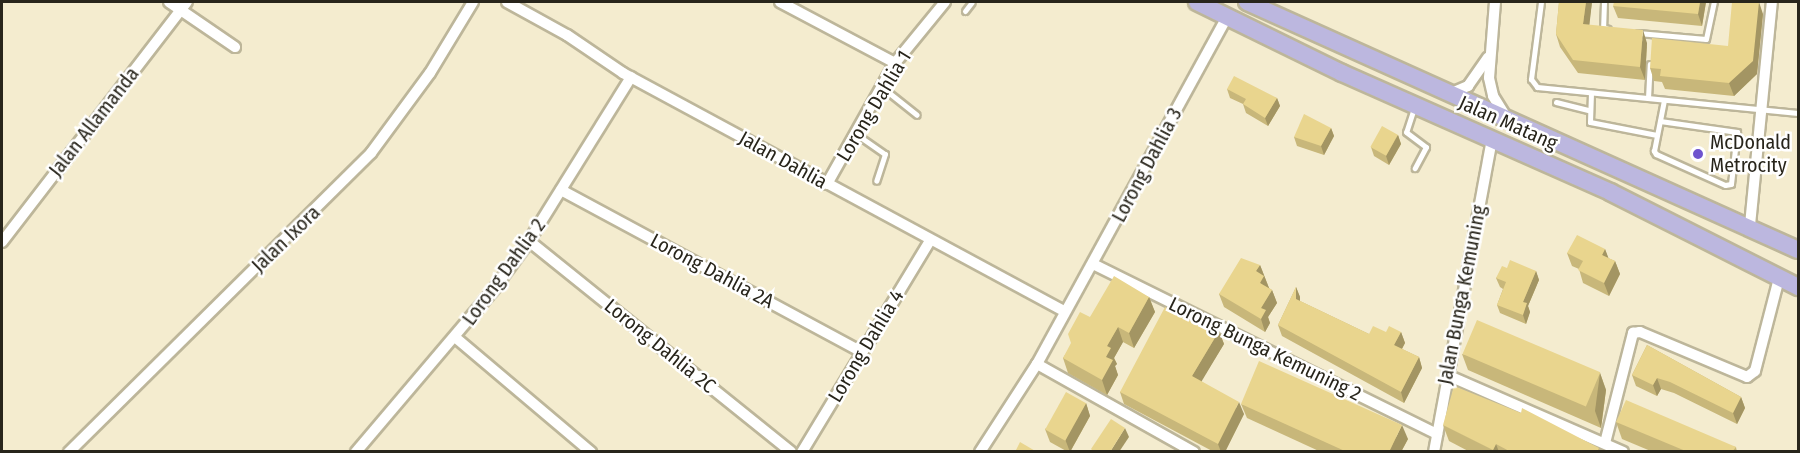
<!DOCTYPE html>
<style>
body{margin:0}
#map{position:relative;width:1800px;height:453px;overflow:hidden;background:#f4eccf;font-family:"Fira Sans Condensed",sans-serif}
div>[style]{position:absolute}
.roads{filter:drop-shadow(2px 0 #bdb69a) drop-shadow(-2px 0 #bdb69a) drop-shadow(0 2px #bdb69a) drop-shadow(0 -2px #bdb69a)}
.lane>*{height:5px;margin:-2.5px;padding:0 2.5px;transform-origin:2.5px;border-radius:2.5px;background:#fff}
.street>*{height:10px;margin:-5px;padding:0 5px;transform-origin:5px;border-radius:5px;background:#fff}
.primary>*{height:16px;margin:-8px;padding:0 8px;transform-origin:8px;border-radius:8px;background:#bcb7df}
.wall>*{inset:0;background:#c8b77a}
.shaded-wall>*{inset:0;background:#a39563}
.building>*{inset:0;background:#e9d58e;transform-origin:0 0}
.dots>*{width:16px;height:16px;translate:-50% -50%;box-sizing:border-box;border:3px solid #fff;border-radius:50%}
span{translate:-50% -50%;white-space:nowrap;text-align:center;line-height:1.15;-webkit-text-stroke:5px #fff;paint-order:stroke}
.street-label{font-size:20px;color:#28251b}
.poi-label{font-size:20px;color:#28251b}
.left{translate:0 -50%;text-align:left}
.frame{position:absolute;inset:0;border:3px solid #28251b;pointer-events:none}
</style>
<div id="map">
<div class="roads">
<div class="lane">
<i style="left:1541px;top:2px;width:78px;rotate:97.4deg"></i>
<i style="left:1531px;top:79px;width:10px;rotate:53deg"></i>
<i style="left:1537px;top:87px;width:262px;rotate:5.7deg"></i>
<i style="left:1604px;top:2px;width:25px;rotate:92deg"></i>
<i style="left:1603px;top:27px;width:5px;rotate:22deg"></i>
<i style="left:965px;top:11px;width:11px;rotate:-52deg"></i>
<i style="left:1638px;top:33px;width:68px;rotate:5deg"></i>
<i style="left:1706px;top:39px;width:38px;rotate:-78deg"></i>
<i style="left:883px;top:88px;width:43px;rotate:38.5deg"></i>
<i style="left:1591px;top:93px;width:29px;rotate:92deg"></i>
<i style="left:1590px;top:122px;width:68px;rotate:11deg"></i>
<i style="left:1648px;top:98px;width:34px;rotate:-87deg"></i>
<i style="left:1556px;top:102px;width:34px;rotate:14deg"></i>
<i style="left:1414px;top:108px;width:25px;rotate:108deg"></i>
<i style="left:1406px;top:132px;width:25px;rotate:37deg"></i>
<i style="left:1426px;top:147px;width:24px;rotate:118deg"></i>
<i style="left:1660px;top:121px;width:78px;rotate:8.1deg"></i>
<i style="left:1737px;top:132px;width:52px;rotate:96.6deg"></i>
<i style="left:1731px;top:184px;width:6px;rotate:171deg"></i>
<i style="left:1725px;top:185px;width:76px;rotate:-155.8deg"></i>
<i style="left:1656px;top:154px;width:4px;rotate:-124deg"></i>
<i style="left:1654px;top:151px;width:52px;rotate:-78.9deg"></i>
<i style="left:856px;top:134px;width:35px;rotate:35deg"></i>
<i style="left:885px;top:154px;width:28px;rotate:108deg"></i>
</div>
<div class="street">
<i style="left:169px;top:2px;width:80px;rotate:34.3deg"></i>
<i style="left:507px;top:2px;width:68px;rotate:28.8deg"></i>
<i style="left:567px;top:35px;width:68px;rotate:34.2deg"></i>
<i style="left:623px;top:73px;width:501px;rotate:28.35deg"></i>
<i style="left:780px;top:2px;width:130px;rotate:27.9deg"></i>
<i style="left:1495px;top:2px;width:76px;rotate:94.5deg"></i>
<i style="left:1489px;top:78px;width:18px;rotate:77deg"></i>
<i style="left:1493px;top:96px;width:25px;rotate:58deg"></i>
<i style="left:1449px;top:94px;width:21px;rotate:-23deg"></i>
<i style="left:1468px;top:86px;width:35px;rotate:-55deg"></i>
<i style="left:827px;top:184px;width:139px;rotate:-60.7deg"></i>
<i style="left:895px;top:63px;width:79px;rotate:-50.7deg"></i>
<i style="left:561px;top:190px;width:342px;rotate:28.3deg"></i>
<i style="left:1750px;top:225px;width:224px;rotate:-84.4deg"></i>
<i style="left:529px;top:241px;width:336px;rotate:38.8deg"></i>
<i style="left:2px;top:242px;width:303px;rotate:-52.4deg"></i>
<i style="left:1093px;top:264px;width:384px;rotate:26.3deg"></i>
<i style="left:456px;top:338px;width:177px;rotate:40.2deg"></i>
<i style="left:1037px;top:364px;width:180px;rotate:29.3deg"></i>
<i style="left:1447px;top:375px;width:192px;rotate:23.6deg"></i>
<i style="left:1605px;top:443px;width:114px;rotate:-75.7deg"></i>
<i style="left:1633px;top:333px;width:7px;rotate:-8deg"></i>
<i style="left:1640px;top:332px;width:116px;rotate:22.8deg"></i>
<i style="left:1747px;top:377px;width:10px;rotate:-37deg"></i>
<i style="left:1755px;top:371px;width:96px;rotate:-75.5deg"></i>
<i style="left:69px;top:452px;width:425px;rotate:-44.7deg"></i>
<i style="left:371px;top:153px;width:99px;rotate:-53.6deg"></i>
<i style="left:430px;top:73px;width:83px;rotate:-58.8deg"></i>
<i style="left:356px;top:452px;width:214px;rotate:-49.7deg"></i>
<i style="left:494px;top:289px;width:59px;rotate:-53.9deg"></i>
<i style="left:529px;top:241px;width:193px;rotate:-58.1deg"></i>
<i style="left:802px;top:452px;width:247px;rotate:-58.8deg"></i>
<i style="left:980px;top:452px;width:105px;rotate:-57.1deg"></i>
<i style="left:1037px;top:364px;width:396px;rotate:-61.3deg"></i>
<i style="left:1434px;top:452px;width:319px;rotate:-79.5deg"></i>
</div>
<div class="primary">
<i style="left:1197px;top:2px;width:161px;rotate:26.1deg"></i>
<i style="left:1342px;top:73px;width:293px;rotate:23.9deg"></i>
<i style="left:1610px;top:192px;width:211px;rotate:26.8deg"></i>
<i style="left:1247px;top:2px;width:604px;rotate:24.23deg"></i>
</div>
</div>
<div class="wall">
<i style="clip-path:polygon(1559px 2px,1592px 2px,1589px 25px,1647px 43px,1645px 80px,1578px 73px,1560px 47px,1556px 34px)"></i>
<i style="clip-path:polygon(1706px 2px,1702px 26px,1618px 18px,1613px 6px)"></i>
<i style="clip-path:polygon(1763px 14px,1757px 74px,1734px 96px,1665px 89px,1662px 82px,1654px 81px,1650px 68px,1728px 46px)"></i>
<i style="clip-path:polygon(1227px 89px,1277px 98px,1280px 106px,1268px 126px,1246px 113px,1243px 104px,1230px 98px)"></i>
<i style="clip-path:polygon(1331px 128px,1334px 136px,1324px 155px,1297px 146px,1294px 137px)"></i>
<i style="clip-path:polygon(1398px 135px,1401px 144px,1389px 165px,1374px 156px,1371px 147px)"></i>
<i style="clip-path:polygon(1605px 249px,1608px 258px,1615px 261px,1620px 274px,1609px 296px,1583px 283px,1579px 269px,1572px 266px,1567px 253px)"></i>
<i style="clip-path:polygon(1260px 265px,1269px 288px,1272px 290px,1277px 303px,1268px 317px,1270px 323px,1265px 332px,1224px 307px,1219px 294px)"></i>
<i style="clip-path:polygon(1507px 268px,1536px 271px,1539px 280px,1528px 306px,1530px 312px,1526px 324px,1500px 313px,1497px 305px,1503px 289px,1500px 287px,1496px 278px)"></i>
<i style="clip-path:polygon(1296px 287px,1300px 297px,1300px 301px,1369px 334px,1401px 332px,1405px 343px,1402px 349px,1419px 357px,1422px 368px,1404px 403px,1282px 336px,1278px 325px)"></i>
<i style="clip-path:polygon(1149px 297px,1155px 312px,1134px 348px,1123px 342px,1114px 358px,1117px 364px,1115px 366px,1118px 375px,1107px 395px,1068px 373px,1063px 358px,1090px 317px)"></i>
<i style="clip-path:polygon(1219px 331px,1224px 344px,1201px 381px,1244px 414px,1225px 452px,1214px 452px,1124px 404px,1120px 392px)"></i>
<i style="clip-path:polygon(1647px 345px,1741px 397px,1745px 408px,1737px 424px,1674px 393px,1661px 389px,1657px 396px,1636px 386px,1632px 375px)"></i>
<i style="clip-path:polygon(1462px 354px,1600px 373px,1606px 390px,1601px 428px,1468px 370px)"></i>
<i style="clip-path:polygon(1086px 403px,1090px 416px,1070px 452px,1068px 452px,1050px 442px,1045px 429px)"></i>
<i style="clip-path:polygon(1241px 404px,1408px 439px,1401px 452px,1321px 452px,1247px 418px)"></i>
<i style="clip-path:polygon(1616px 422px,1736px 447px,1737px 452px,1653px 452px,1622px 439px)"></i>
<i style="clip-path:polygon(1443px 425px,1599px 448px,1600px 452px,1470px 452px,1449px 441px)"></i>
</div>
<div class="shaded-wall">
<i style="clip-path:polygon(1586px 2px,1592px 2px,1588px 37px,1583px 24px)"></i>
<i style="clip-path:polygon(1700px 2px,1706px 2px,1702px 26px,1698px 14px)"></i>
<i style="clip-path:polygon(1759px 2px,1763px 14px,1757px 74px,1734px 96px,1729px 83px)"></i>
<i style="clip-path:polygon(1643px 30px,1647px 43px,1645px 80px,1640px 67px)"></i>
<i style="clip-path:polygon(1277px 98px,1280px 106px,1268px 126px,1265px 118px)"></i>
<i style="clip-path:polygon(1331px 128px,1334px 136px,1324px 155px,1321px 146px)"></i>
<i style="clip-path:polygon(1398px 135px,1401px 144px,1389px 165px,1386px 156px)"></i>
<i style="clip-path:polygon(1605px 249px,1610px 262px,1602px 255px)"></i>
<i style="clip-path:polygon(1615px 261px,1620px 274px,1609px 296px,1604px 283px)"></i>
<i style="clip-path:polygon(1260px 265px,1269px 288px,1265px 296px,1256px 271px)"></i>
<i style="clip-path:polygon(1536px 271px,1539px 280px,1528px 306px,1530px 312px,1526px 324px,1523px 315px,1523px 302px)"></i>
<i style="clip-path:polygon(1296px 287px,1300px 297px,1300px 310px,1296px 299px)"></i>
<i style="clip-path:polygon(1272px 290px,1277px 303px,1268px 317px,1270px 323px,1265px 332px,1261px 319px,1261px 308px)"></i>
<i style="clip-path:polygon(1149px 297px,1155px 312px,1134px 348px,1129px 333px)"></i>
<i style="clip-path:polygon(1118px 327px,1123px 342px,1114px 358px,1117px 364px,1115px 366px,1118px 375px,1107px 395px,1102px 380px,1106px 357px,1107px 346px)"></i>
<i style="clip-path:polygon(1219px 331px,1224px 344px,1197px 389px,1192px 376px)"></i>
<i style="clip-path:polygon(1401px 332px,1405px 343px,1398px 356px,1394px 345px)"></i>
<i style="clip-path:polygon(1419px 357px,1422px 368px,1404px 403px,1401px 392px)"></i>
<i style="clip-path:polygon(1600px 373px,1606px 390px,1601px 428px,1595px 411px)"></i>
<i style="clip-path:polygon(1657px 378px,1661px 389px,1657px 396px,1653px 385px)"></i>
<i style="clip-path:polygon(1741px 397px,1745px 408px,1737px 424px,1733px 413px)"></i>
<i style="clip-path:polygon(1239px 402px,1244px 414px,1225px 452px,1221px 452px,1218px 444px)"></i>
<i style="clip-path:polygon(1086px 403px,1090px 416px,1070px 452px,1065px 439px)"></i>
<i style="clip-path:polygon(1402px 425px,1408px 439px,1401px 452px,1389px 452px)"></i>
<i style="clip-path:polygon(1125px 428px,1129px 437px,1119px 452px,1110px 452px)"></i>
<i style="clip-path:polygon(1496px 444px,1499px 452px,1494px 452px,1493px 450px)"></i>
</div>
<div class="building">
<i style="clip-path:polygon(1559px 2px,1586px 2px,1583px 24px,1643px 30px,1640px 67px,1573px 60px,1556px 34px)"></i>
<i style="clip-path:polygon(1614px 2px,1700px 2px,1698px 14px,1613px 6px)"></i>
<i style="clip-path:polygon(1732px 2px,1759px 2px,1753px 61px,1729px 83px,1660px 76px,1661px 69px,1650px 68px,1652px 38px,1728px 46px)"></i>
<i style="clip-path:polygon(1234px 76px,1277px 98px,1265px 118px,1243px 104px,1246px 99px,1227px 89px)"></i>
<i style="clip-path:polygon(1304px 114px,1331px 128px,1321px 146px,1294px 137px)"></i>
<i style="left:1382px;top:126px;width:18px;height:24px;rotate:29deg"></i>
<i style="clip-path:polygon(1577px 235px,1605px 249px,1602px 255px,1615px 261px,1604px 283px,1578px 270px,1583px 261px,1567px 253px)"></i>
<i style="clip-path:polygon(1241px 258px,1260px 265px,1256px 271px,1264px 276px,1260px 283px,1272px 290px,1261px 308px,1266px 310px,1261px 319px,1219px 294px)"></i>
<i style="clip-path:polygon(1510px 260px,1536px 271px,1523px 302px,1527px 303px,1523px 315px,1497px 305px,1506px 282px,1496px 278px,1502px 266px,1507px 268px)"></i>
<i style="clip-path:polygon(1114px 276px,1149px 297px,1129px 333px,1118px 327px,1107px 346px,1111px 348px,1106px 357px,1113px 360px,1102px 380px,1063px 358px,1071px 343px,1068px 334px,1080px 312px,1090px 317px)"></i>
<i style="clip-path:polygon(1296px 287px,1296px 299px,1369px 334px,1373px 326px,1386px 332px,1389px 326px,1401px 332px,1394px 345px,1419px 357px,1401px 392px,1278px 325px)"></i>
<i style="clip-path:polygon(1165px 307px,1203px 328px,1206px 323px,1219px 331px,1192px 376px,1239px 402px,1218px 444px,1120px 392px)"></i>
<i style="left:1477px;top:320px;width:134px;height:37px;rotate:23deg"></i>
<i style="clip-path:polygon(1647px 345px,1741px 397px,1733px 413px,1670px 382px,1657px 378px,1653px 385px,1632px 375px)"></i>
<i style="clip-path:polygon(1259px 361px,1402px 425px,1389px 452px,1347px 452px,1241px 404px)"></i>
<i style="clip-path:polygon(1454px 386px,1521px 413px,1522px 408px,1599px 448px,1597px 452px,1511px 452px,1496px 444px,1493px 450px,1443px 425px)"></i>
<i style="left:1066px;top:392px;width:23px;height:43px;rotate:29deg"></i>
<i style="clip-path:polygon(1626px 400px,1736px 447px,1732px 452px,1688px 452px,1616px 422px)"></i>
<i style="clip-path:polygon(1111px 419px,1125px 428px,1110px 452px,1094px 452px,1091px 449px)"></i>
<i style="clip-path:polygon(1020px 442px,1037px 452px,1015px 452px)"></i>
</div>
<div class="dots">
<i style="left:1698px;top:154px;background:#6f54ce"></i>
</div>
<div class="street-label">
<span style="left:874px;top:106px;rotate:-59deg">Lorong Dahlia 1</span>
<span style="left:94px;top:122px;rotate:-52deg">Jalan Allamanda</span>
<span style="left:1508px;top:123px;rotate:24deg">Jalan Matang</span>
<span style="left:783px;top:160px;rotate:29deg">Jalan Dahlia</span>
<span style="left:1147px;top:165px;rotate:-62deg">Lorong Dahlia 3</span>
<span style="left:286px;top:239px;rotate:-44deg">Jalan Ixora</span>
<span style="left:712px;top:271px;rotate:28deg">Lorong Dahlia 2A</span>
<span style="left:504px;top:272px;rotate:-54deg">Lorong Dahlia 2</span>
<span style="left:1462px;top:295px;rotate:-79deg">Jalan Bunga Kemuning</span>
<span style="left:660px;top:346px;rotate:39deg">Lorong Dahlia 2C</span>
<span style="left:866px;top:346px;rotate:-59deg">Lorong Dahlia 4</span>
<span style="left:1265px;top:349px;rotate:26deg">Lorong Bunga Kemuning 2</span>
</div>
<div class="poi-label">
<span class="left" style="left:1710px;top:154px">McDonald<br>Metrocity</span>
</div>
<div class="frame"></div>
</div>
